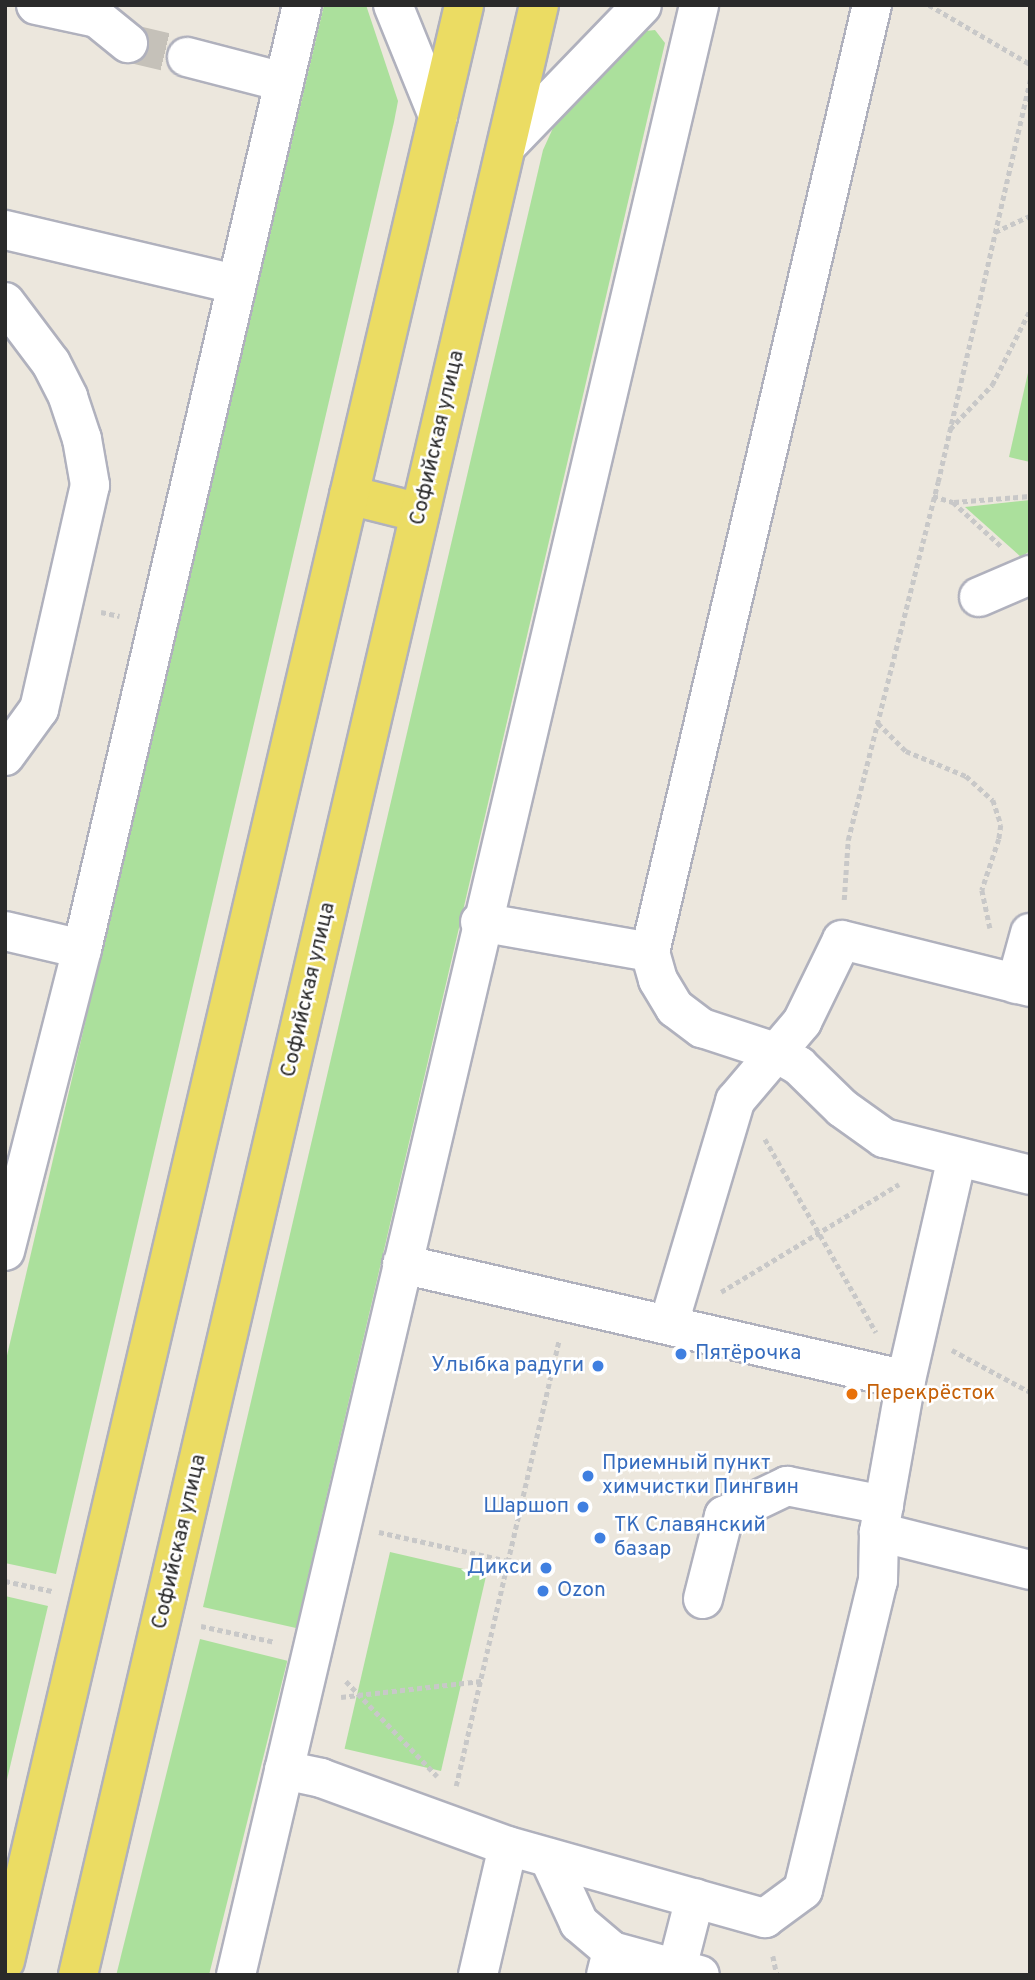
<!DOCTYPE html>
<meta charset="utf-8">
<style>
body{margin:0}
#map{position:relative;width:1035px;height:1980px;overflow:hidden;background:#ece7dd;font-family:Overpass,sans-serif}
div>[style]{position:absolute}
.green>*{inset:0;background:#abe09c;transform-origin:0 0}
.minor-tunnel>*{height:38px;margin-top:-19px;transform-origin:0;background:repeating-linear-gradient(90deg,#c5c1b9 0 38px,transparent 0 57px)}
.path>*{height:4.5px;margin-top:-2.25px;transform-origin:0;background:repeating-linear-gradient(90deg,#c8c8c8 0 5px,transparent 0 8.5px)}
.roads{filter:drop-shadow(2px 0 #b0b1bd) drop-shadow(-2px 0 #b0b1bd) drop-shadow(0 2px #b0b1bd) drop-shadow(0 -2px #b0b1bd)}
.minor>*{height:38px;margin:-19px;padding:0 19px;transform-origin:19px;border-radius:19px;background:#fff}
.major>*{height:38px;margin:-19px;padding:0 19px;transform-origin:19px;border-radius:19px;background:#ebdc63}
.dots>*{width:19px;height:19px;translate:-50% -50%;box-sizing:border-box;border:4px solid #fff;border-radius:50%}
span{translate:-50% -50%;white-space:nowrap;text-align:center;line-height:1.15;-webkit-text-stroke:5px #fff;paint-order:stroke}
.street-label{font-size:21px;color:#2a2a2a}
.shop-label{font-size:21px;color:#366cbe}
.left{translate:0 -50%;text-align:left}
.right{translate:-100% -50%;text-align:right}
.food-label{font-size:21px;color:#c56008}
.frame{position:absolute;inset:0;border:7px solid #2a2a2a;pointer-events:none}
</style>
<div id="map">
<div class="green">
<i style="clip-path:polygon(324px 5px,366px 5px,398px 101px,394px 122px,56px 1574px,5px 1563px,5px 1364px)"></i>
<i style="clip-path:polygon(655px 30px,665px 43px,296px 1628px,203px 1607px,543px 150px,553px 128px,570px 108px,646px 31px)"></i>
<i style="clip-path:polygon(1030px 364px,1030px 462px,1009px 457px)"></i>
<i style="clip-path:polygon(1030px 500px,1030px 551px,1021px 557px,965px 507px)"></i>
<i style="left:390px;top:1552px;width:99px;height:202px;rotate:13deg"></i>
<i style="clip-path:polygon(5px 1596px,48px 1606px,5px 1788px)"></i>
<i style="left:200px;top:1639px;width:90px;height:346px;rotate:14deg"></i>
</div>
<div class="minor-tunnel">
<i style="left:128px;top:43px;width:61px;rotate:13.3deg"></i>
</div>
<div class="path">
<i style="left:929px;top:5px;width:117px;rotate:30.3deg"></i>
<i style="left:995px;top:232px;width:38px;rotate:-25deg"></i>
<i style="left:950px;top:429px;width:61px;rotate:-46.3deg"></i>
<i style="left:992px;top:385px;width:84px;rotate:-63.1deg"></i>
<i style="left:933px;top:496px;width:21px;rotate:17deg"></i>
<i style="left:953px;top:502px;width:65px;rotate:42.5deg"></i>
<i style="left:954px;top:502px;width:76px;rotate:-4.5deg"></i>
<i style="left:101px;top:612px;width:19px;rotate:12deg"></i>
<i style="left:878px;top:723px;width:40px;rotate:45deg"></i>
<i style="left:906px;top:751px;width:65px;rotate:22.6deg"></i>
<i style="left:966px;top:776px;width:36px;rotate:42deg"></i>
<i style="left:993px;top:800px;width:26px;rotate:72deg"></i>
<i style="left:1001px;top:825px;width:14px;rotate:98deg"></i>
<i style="left:999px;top:839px;width:54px;rotate:108.4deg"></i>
<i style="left:982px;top:890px;width:39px;rotate:78deg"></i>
<i style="left:844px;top:900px;width:60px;rotate:-86.2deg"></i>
<i style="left:848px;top:840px;width:369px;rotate:-75.9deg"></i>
<i style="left:938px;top:482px;width:413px;rotate:-77.1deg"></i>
<i style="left:765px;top:1139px;width:223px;rotate:60.1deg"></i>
<i style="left:721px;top:1292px;width:208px;rotate:-31.2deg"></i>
<i style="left:952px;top:1350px;width:89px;rotate:28.3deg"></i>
<i style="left:379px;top:1532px;width:132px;rotate:12.7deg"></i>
<i style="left:5px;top:1581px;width:48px;rotate:12deg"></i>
<i style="left:201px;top:1626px;width:76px;rotate:12.2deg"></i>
<i style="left:346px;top:1681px;width:132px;rotate:46.2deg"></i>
<i style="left:341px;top:1697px;width:141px;rotate:-6.5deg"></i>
<i style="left:456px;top:1786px;width:457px;rotate:-77deg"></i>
<i style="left:773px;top:1956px;width:19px;rotate:78deg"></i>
</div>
<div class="roads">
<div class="minor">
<i style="left:36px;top:5px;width:62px;rotate:12deg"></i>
<i style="left:97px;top:18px;width:40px;rotate:39deg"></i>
<i style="left:393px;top:5px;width:120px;rotate:67.9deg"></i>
<i style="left:187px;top:57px;width:100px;rotate:14.5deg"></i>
<i style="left:507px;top:145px;width:194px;rotate:-46deg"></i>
<i style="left:5px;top:230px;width:237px;rotate:13.2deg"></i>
<i style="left:5px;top:302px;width:76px;rotate:53deg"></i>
<i style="left:51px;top:363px;width:38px;rotate:63deg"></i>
<i style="left:68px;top:397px;width:44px;rotate:71.6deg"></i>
<i style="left:82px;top:439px;width:47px;rotate:80.1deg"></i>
<i style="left:90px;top:485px;width:230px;rotate:102.8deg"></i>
<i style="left:39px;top:709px;width:58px;rotate:125.9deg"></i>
<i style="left:979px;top:597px;width:56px;rotate:-23.3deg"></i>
<i style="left:480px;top:922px;width:173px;rotate:10deg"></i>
<i style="left:650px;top:952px;width:29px;rotate:74deg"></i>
<i style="left:658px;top:980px;width:33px;rotate:59deg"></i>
<i style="left:675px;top:1008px;width:34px;rotate:37deg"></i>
<i style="left:702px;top:1028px;width:77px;rotate:18.2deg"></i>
<i style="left:775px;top:1052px;width:28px;rotate:30deg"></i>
<i style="left:799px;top:1066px;width:60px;rotate:44.3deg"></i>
<i style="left:842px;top:1108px;width:52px;rotate:35.5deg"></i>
<i style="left:884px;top:1138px;width:151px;rotate:14.2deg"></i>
<i style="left:5px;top:931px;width:79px;rotate:13.2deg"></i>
<i style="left:650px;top:952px;width:973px;rotate:-76.81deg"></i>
<i style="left:1016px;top:984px;width:53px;rotate:-74.6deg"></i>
<i style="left:5px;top:1251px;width:312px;rotate:-75.7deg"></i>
<i style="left:82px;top:949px;width:969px;rotate:-76.88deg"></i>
<i style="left:402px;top:1264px;width:517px;rotate:12.96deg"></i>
<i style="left:669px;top:1323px;width:232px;rotate:-73.4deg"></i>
<i style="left:735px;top:1101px;width:104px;rotate:-49.7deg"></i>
<i style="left:802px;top:1022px;width:91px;rotate:-64deg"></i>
<i style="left:842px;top:940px;width:194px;rotate:14deg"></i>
<i style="left:879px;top:1532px;width:156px;rotate:14.1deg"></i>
<i style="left:703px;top:1599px;width:86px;rotate:-75.8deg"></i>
<i style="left:724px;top:1516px;width:70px;rotate:-25.5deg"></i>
<i style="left:787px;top:1486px;width:99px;rotate:11.1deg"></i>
<i style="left:284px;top:1770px;width:38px;rotate:12deg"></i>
<i style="left:321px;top:1778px;width:199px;rotate:20deg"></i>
<i style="left:508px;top:1846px;width:267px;rotate:15.7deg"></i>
<i style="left:765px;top:1918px;width:47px;rotate:-36.4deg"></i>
<i style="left:803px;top:1890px;width:318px;rotate:-76.4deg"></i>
<i style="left:878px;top:1581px;width:49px;rotate:-88.8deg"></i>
<i style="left:879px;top:1532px;width:154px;rotate:-79.9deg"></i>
<i style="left:906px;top:1380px;width:228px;rotate:-77.1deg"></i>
<i style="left:549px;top:1858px;width:72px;rotate:65.2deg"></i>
<i style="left:579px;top:1923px;width:43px;rotate:40.3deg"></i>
<i style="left:677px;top:1968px;width:72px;rotate:-75.6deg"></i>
<i style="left:236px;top:1975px;width:2024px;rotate:-76.77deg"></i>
<i style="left:478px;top:1975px;width:132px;rotate:-76.9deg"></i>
<i style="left:606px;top:1975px;width:25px;rotate:-76deg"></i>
<i style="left:612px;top:1951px;width:91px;rotate:15.3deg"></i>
</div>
<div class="major">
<i style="left:349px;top:495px;width:73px;rotate:14.2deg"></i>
<i style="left:5px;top:1961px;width:2009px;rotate:-76.79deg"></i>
<i style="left:78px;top:1975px;width:2023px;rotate:-76.83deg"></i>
</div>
</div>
<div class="dots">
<i style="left:681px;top:1354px;background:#3f7fe0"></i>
<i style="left:598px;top:1366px;background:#3f7fe0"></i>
<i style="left:852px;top:1394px;background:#e8710a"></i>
<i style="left:588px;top:1476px;background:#3f7fe0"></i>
<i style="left:583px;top:1507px;background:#3f7fe0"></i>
<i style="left:600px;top:1538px;background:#3f7fe0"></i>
<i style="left:546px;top:1568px;background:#3f7fe0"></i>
<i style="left:543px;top:1591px;background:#3f7fe0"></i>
</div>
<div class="street-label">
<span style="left:438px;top:438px;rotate:-77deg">Софийская улица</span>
<span style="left:309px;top:990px;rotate:-77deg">Софийская улица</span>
<span style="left:180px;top:1542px;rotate:-77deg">Софийская улица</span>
</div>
<div class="shop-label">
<span class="left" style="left:695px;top:1354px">Пятёрочка</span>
<span class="right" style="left:584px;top:1366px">Улыбка радуги</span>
<span class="left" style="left:602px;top:1476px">Приемный пункт<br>химчистки Пингвин</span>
<span class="right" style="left:569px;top:1507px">Шаршоп</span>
<span class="left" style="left:614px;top:1538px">ТК Славянский<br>базар</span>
<span class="right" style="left:532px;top:1568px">Дикси</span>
<span class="left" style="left:557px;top:1591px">Ozon</span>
</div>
<div class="food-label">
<span class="left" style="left:866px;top:1394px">Перекрёсток</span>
</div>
<div class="frame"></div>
</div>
